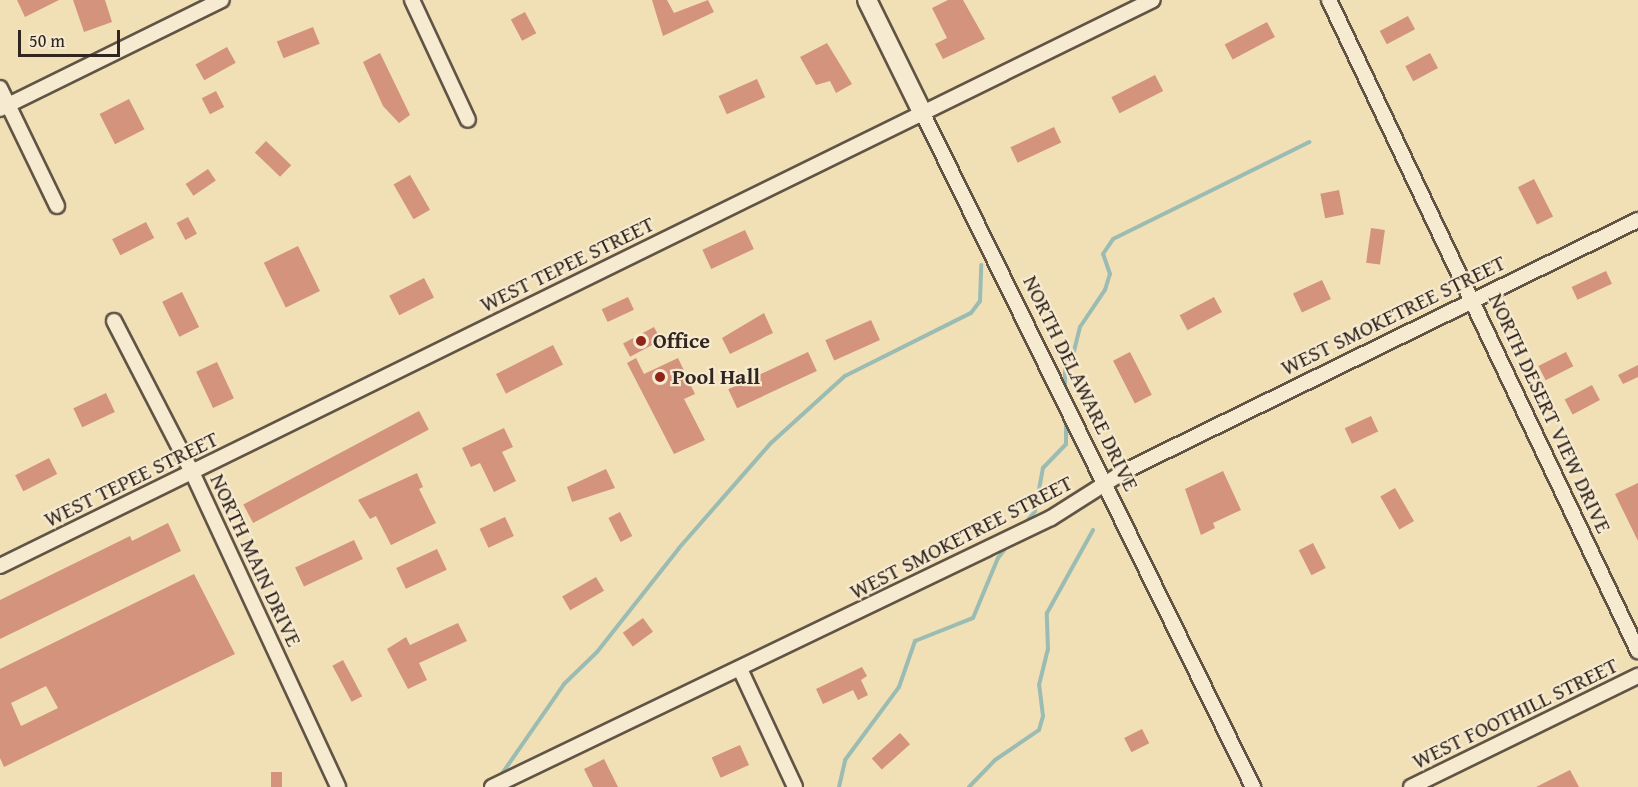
<!DOCTYPE html>
<style>
body{margin:0}
#map{position:relative;width:1638px;height:787px;overflow:hidden;background:#f1dfb6;font-family:"Gentium Book Plus",serif}
div>[style]{position:absolute}
.stream>*{height:4px;margin:-2px;padding:0 2px;transform-origin:2px;border-radius:2px;background:#9bbcb2}
.building>*{inset:0;background:#d3937c;transform-origin:0 0}
.roads{filter:drop-shadow(2px 0 #615445) drop-shadow(-2px 0 #615445) drop-shadow(0 2px #615445) drop-shadow(0 -2px #615445)}
.minor>*{height:14px;margin:-7px;padding:0 7px;transform-origin:7px;border-radius:7px;background:#f6ead0}
.tertiary>*{height:18px;margin:-9px;padding:0 9px;transform-origin:9px;border-radius:9px;background:#f6ead0}
.dots>*{width:16px;height:16px;translate:-50% -50%;box-sizing:border-box;border:3px solid #f6ead0;border-radius:50%}
span{translate:-50% -50%;white-space:nowrap;text-align:center;line-height:1.15;-webkit-text-stroke:4.5px #f6ead0;paint-order:stroke}
.street-label{font-size:22px;color:#31251f}
.poi-label{font-size:22px;color:#31251f;font-weight:700}
.left{translate:0 -50%;text-align:left}
.scale{position:absolute;left:18px;top:30px;width:102px;height:27px;box-sizing:border-box;border:3px solid #31251f;border-top:0;padding-left:8px;font-size:18px;line-height:21px;white-space:nowrap;color:#31251f;-webkit-text-stroke:4px #f6ead0;paint-order:stroke}
</style>
<div id="map">
<div class="stream">
<i style="left:1065px;top:392px;width:35px;rotate:-90deg"></i>
<i style="left:1065px;top:357px;width:11px;rotate:-34deg"></i>
<i style="left:1074px;top:351px;width:25px;rotate:-76deg"></i>
<i style="left:1080px;top:327px;width:45px;rotate:-56deg"></i>
<i style="left:1105px;top:290px;width:17px;rotate:-73deg"></i>
<i style="left:1110px;top:274px;width:21px;rotate:-109deg"></i>
<i style="left:1103px;top:254px;width:18px;rotate:-56deg"></i>
<i style="left:1113px;top:239px;width:219px;rotate:-26.3deg"></i>
<i style="left:1023px;top:526px;width:19px;rotate:-51deg"></i>
<i style="left:1035px;top:511px;width:44px;rotate:-79.5deg"></i>
<i style="left:1043px;top:468px;width:33px;rotate:-46deg"></i>
<i style="left:1066px;top:444px;width:27px;rotate:-90deg"></i>
<i style="left:499px;top:778px;width:114px;rotate:-55.3deg"></i>
<i style="left:564px;top:684px;width:46px;rotate:-44.1deg"></i>
<i style="left:597px;top:652px;width:132px;rotate:-51.7deg"></i>
<i style="left:679px;top:548px;width:140px;rotate:-48.8deg"></i>
<i style="left:771px;top:443px;width:100px;rotate:-42.2deg"></i>
<i style="left:845px;top:376px;width:141px;rotate:-26.6deg"></i>
<i style="left:971px;top:313px;width:15px;rotate:-53deg"></i>
<i style="left:980px;top:301px;width:36px;rotate:-88deg"></i>
<i style="left:839px;top:787px;width:28px;rotate:-77deg"></i>
<i style="left:845px;top:760px;width:91px;rotate:-53.5deg"></i>
<i style="left:899px;top:687px;width:49px;rotate:-70.8deg"></i>
<i style="left:915px;top:641px;width:62px;rotate:-21.6deg"></i>
<i style="left:973px;top:618px;width:65px;rotate:-67.4deg"></i>
<i style="left:998px;top:558px;width:18px;rotate:-52deg"></i>
<i style="left:969px;top:787px;width:37px;rotate:-46deg"></i>
<i style="left:995px;top:760px;width:53px;rotate:-34.3deg"></i>
<i style="left:1039px;top:730px;width:15px;rotate:-74deg"></i>
<i style="left:1043px;top:716px;width:31px;rotate:-97deg"></i>
<i style="left:1039px;top:685px;width:36px;rotate:-76deg"></i>
<i style="left:1048px;top:650px;width:37px;rotate:-92deg"></i>
<i style="left:1047px;top:613px;width:95px;rotate:-61deg"></i>
</div>
<div class="building">
<i style="clip-path:polygon(17px 0,59px 0,25px 17px)"></i>
<i style="clip-path:polygon(73px 0,105px 0,112px 22px,84px 32px)"></i>
<i style="clip-path:polygon(652px 0,667px 0,674px 13px,708px 0,714px 12px,663px 36px)"></i>
<i style="clip-path:polygon(948px 0,963px 0,985px 39px,943px 59px,935px 44px,947px 38px,932px 8px)"></i>
<i style="left:525px;top:12px;width:24px;height:16px;rotate:62deg"></i>
<i style="left:1408px;top:16px;width:15px;height:32px;rotate:62deg"></i>
<i style="left:1267px;top:22px;width:17px;height:48px;rotate:62deg"></i>
<i style="left:313px;top:27px;width:18px;height:39px;rotate:68deg"></i>
<i style="clip-path:polygon(827px 43px,852px 84px,836px 93px,830px 81px,816px 85px,800px 57px)"></i>
<i style="left:227px;top:47px;width:18px;height:36px;rotate:61deg"></i>
<i style="clip-path:polygon(380px 53px,410px 115px,399px 123px,383px 106px,363px 62px)"></i>
<i style="left:1430px;top:53px;width:17px;height:28px;rotate:62deg"></i>
<i style="left:1155px;top:75px;width:18px;height:49px;rotate:63deg"></i>
<i style="left:757px;top:79px;width:20px;height:42px;rotate:66deg"></i>
<i style="left:216px;top:91px;width:18px;height:16px;rotate:63deg"></i>
<i style="left:129px;top:99px;width:34px;height:33px;rotate:63deg"></i>
<i style="left:1054px;top:127px;width:17px;height:48px;rotate:65deg"></i>
<i style="left:266px;top:141px;width:35px;height:16px;rotate:44deg"></i>
<i style="left:208px;top:169px;width:14px;height:27px;rotate:56deg"></i>
<i style="left:410px;top:175px;width:40px;height:19px;rotate:60deg"></i>
<i style="left:1534px;top:179px;width:42px;height:18px;rotate:63deg"></i>
<i style="left:1339px;top:190px;width:25px;height:19px;rotate:79deg"></i>
<i style="left:188px;top:217px;width:19px;height:13px;rotate:62deg"></i>
<i style="left:146px;top:222px;width:18px;height:38px;rotate:63deg"></i>
<i style="left:1371px;top:228px;width:14px;height:35px;rotate:8deg"></i>
<i style="left:745px;top:230px;width:21px;height:47px;rotate:65deg"></i>
<i style="left:298px;top:246px;width:50px;height:38px;rotate:64deg"></i>
<i style="left:1606px;top:271px;width:14px;height:38px;rotate:65deg"></i>
<i style="left:424px;top:278px;width:22px;height:39px;rotate:63deg"></i>
<i style="left:1322px;top:280px;width:21px;height:32px;rotate:65deg"></i>
<i style="left:182px;top:292px;width:39px;height:22px;rotate:64deg"></i>
<i style="left:628px;top:297px;width:14px;height:29px;rotate:65deg"></i>
<i style="left:1214px;top:297px;width:17px;height:39px;rotate:62deg"></i>
<i style="clip-path:polygon(764px 313px,773px 333px,730px 354px,722px 338px)"></i>
<i style="left:871px;top:320px;width:22px;height:50px;rotate:66deg"></i>
<i style="left:654px;top:327px;width:15px;height:35px;rotate:62deg"></i>
<i style="left:553px;top:345px;width:22px;height:64px;rotate:63deg"></i>
<i style="left:808px;top:352px;width:21px;height:88px;rotate:65deg"></i>
<i style="left:1130px;top:352px;width:48px;height:19px;rotate:63deg"></i>
<i style="left:1566px;top:352px;width:16px;height:31px;rotate:63deg"></i>
<i style="clip-path:polygon(636px 358px,644px 374px,678px 358px,695px 394px,684px 399px,705px 440px,674px 454px,627px 363px)"></i>
<i style="left:217px;top:362px;width:40px;height:23px;rotate:65deg"></i>
<i style="clip-path:polygon(1638px 365px,1638px 377px,1623px 384px,1618px 375px)"></i>
<i style="left:1592px;top:385px;width:17px;height:31px;rotate:62deg"></i>
<i style="left:106px;top:393px;width:21px;height:36px;rotate:65deg"></i>
<i style="left:419px;top:411px;width:21px;height:199px;rotate:62deg"></i>
<i style="left:1371px;top:416px;width:17px;height:29px;rotate:65deg"></i>
<i style="clip-path:polygon(504px 428px,513px 447px,502px 452px,516px 481px,494px 492px,480px 463px,471px 467px,462px 448px)"></i>
<i style="left:49px;top:458px;width:18px;height:38px;rotate:63deg"></i>
<i style="clip-path:polygon(606px 469px,615px 488px,572px 502px,567px 487px)"></i>
<i style="clip-path:polygon(1223px 471px,1241px 510px,1213px 523px,1215px 528px,1201px 535px,1185px 489px)"></i>
<i style="clip-path:polygon(417px 473px,423px 487px,419px 489px,436px 523px,391px 545px,376px 516px,370px 519px,358px 500px)"></i>
<i style="clip-path:polygon(1638px 483px,1638px 541px,1615px 494px)"></i>
<i style="left:1395px;top:488px;width:38px;height:17px;rotate:60deg"></i>
<i style="left:620px;top:512px;width:27px;height:13px;rotate:63deg"></i>
<i style="left:505px;top:517px;width:21px;height:28px;rotate:65deg"></i>
<i style="clip-path:polygon(168px 523px,181px 551px,0 639px,0 600px,130px 536px,132px 541px)"></i>
<i style="left:354px;top:540px;width:21px;height:65px;rotate:65deg"></i>
<i style="left:1313px;top:543px;width:28px;height:16px;rotate:63deg"></i>
<i style="left:437px;top:549px;width:23px;height:45px;rotate:65deg"></i>
<i style="clip-path:polygon(evenodd,194px 574px,235px 654px,4px 767px,0 758px,0 669px,194px 574px,46px 686px,58px 708px,21px 726px,11px 703px,46px 686px)"></i>
<i style="left:596px;top:577px;width:16px;height:39px;rotate:60deg"></i>
<i style="left:643px;top:618px;width:17px;height:25px;rotate:54deg"></i>
<i style="clip-path:polygon(458px 623px,467px 641px,419px 663px,427px 680px,408px 689px,387px 649px,406px 637px,410px 645px)"></i>
<i style="left:343px;top:660px;width:41px;height:12px;rotate:62deg"></i>
<i style="clip-path:polygon(862px 667px,867px 676px,861px 680px,868px 695px,858px 700px,853px 690px,823px 704px,816px 689px)"></i>
<i style="left:1142px;top:729px;width:16px;height:20px;rotate:63deg"></i>
<i style="left:900px;top:733px;width:15px;height:38px;rotate:48deg"></i>
<i style="left:740px;top:745px;width:22px;height:31px;rotate:66deg"></i>
<i style="clip-path:polygon(604px 759px,618px 787px,593px 787px,584px 769px)"></i>
<i style="clip-path:polygon(1570px 770px,1579px 787px,1536px 787px)"></i>
<i style="left:271px;top:772px;width:11px;height:15px"></i>
</div>
<div class="roads">
<div class="minor">
<i style="left:412px;top:0;width:132px;rotate:65deg"></i>
<i style="left:1329px;top:0;width:721px;rotate:64.61deg"></i>
<i style="left:0;top:88px;width:131px;rotate:64.2deg"></i>
<i style="left:0;top:109px;width:247px;rotate:-26.2deg"></i>
<i style="left:923px;top:114px;width:750px;rotate:63.88deg"></i>
<i style="left:114px;top:321px;width:170px;rotate:62.7deg"></i>
<i style="left:192px;top:472px;width:347px;rotate:65.1deg"></i>
<i style="left:0;top:566px;width:1284px;rotate:-26.15deg"></i>
<i style="left:740px;top:669px;width:130px;rotate:65deg"></i>
<i style="left:492px;top:787px;width:620px;rotate:-25.7deg"></i>
<i style="left:1051px;top:518px;width:88px;rotate:-32.4deg"></i>
<i style="left:1125px;top:471px;width:571px;rotate:-26.07deg"></i>
<i style="left:1411px;top:787px;width:253px;rotate:-26.1deg"></i>
</div>
<div class="tertiary">
<i style="left:867px;top:0;width:127px;rotate:63.8deg"></i>
</div>
</div>
<div class="dots">
<i style="left:641px;top:341px;background:#8f2418"></i>
<i style="left:660px;top:377px;background:#8f2418"></i>
</div>
<div class="street-label">
<span style="left:567px;top:264px;rotate:-26deg">WEST TEPEE STREET</span>
<span style="left:1393px;top:315px;rotate:-26deg">WEST SMOKETREE STREET</span>
<span style="left:1081px;top:383px;rotate:64deg">NORTH DELAWARE DRIVE</span>
<span style="left:1550px;top:413px;rotate:65deg">NORTH DESERT VIEW DRIVE</span>
<span style="left:131px;top:479px;rotate:-26deg">WEST TEPEE STREET</span>
<span style="left:961px;top:537px;rotate:-27deg">WEST SMOKETREE STREET</span>
<span style="left:256px;top:560px;rotate:65deg">NORTH MAIN DRIVE</span>
<span style="left:1515px;top:713px;rotate:-26deg">WEST FOOTHILL STREET</span>
</div>
<div class="poi-label">
<span class="left" style="left:653px;top:341px">Office</span>
<span class="left" style="left:672px;top:377px">Pool Hall</span>
</div>
<div class="scale">50 m</div>
</div>
